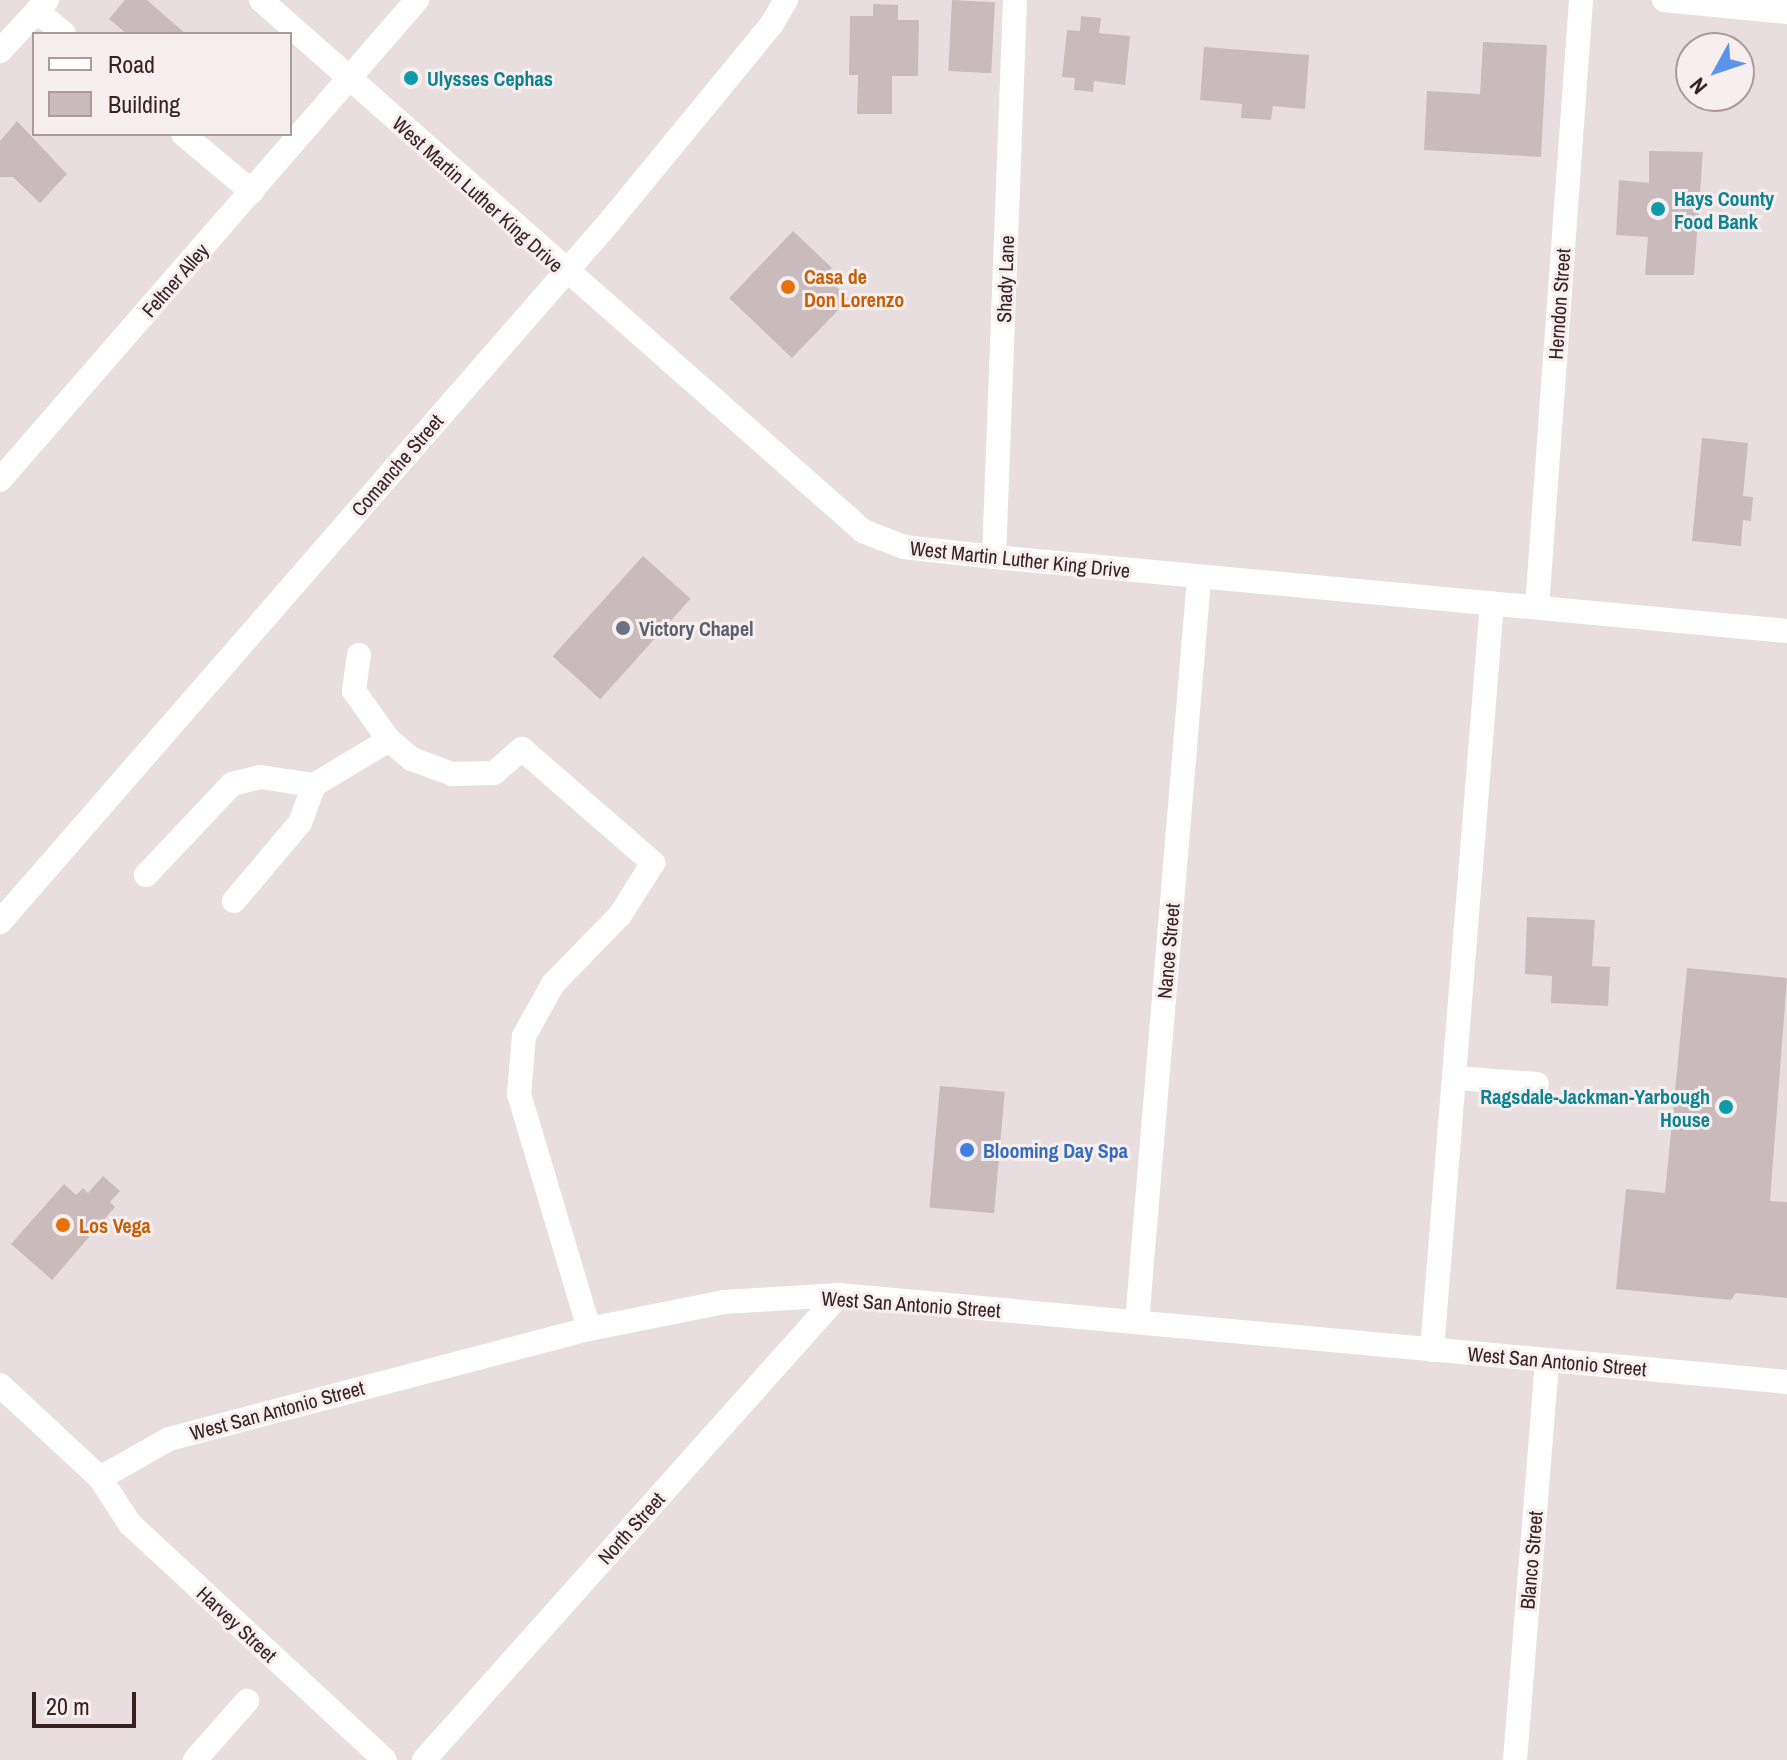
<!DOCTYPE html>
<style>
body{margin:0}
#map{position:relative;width:1787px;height:1760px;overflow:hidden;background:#e9dedf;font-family:"Archivo Narrow",sans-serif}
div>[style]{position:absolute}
.building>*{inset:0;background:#c9bbbc;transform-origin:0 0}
.minor>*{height:24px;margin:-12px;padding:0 12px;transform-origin:12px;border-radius:12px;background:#fff}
.dots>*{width:22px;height:22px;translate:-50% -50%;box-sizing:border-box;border:4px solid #f6eeef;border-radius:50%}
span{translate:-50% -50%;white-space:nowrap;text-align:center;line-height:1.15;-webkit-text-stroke:6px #f6eeef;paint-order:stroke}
.culture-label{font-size:20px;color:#0d838f;font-weight:700}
.left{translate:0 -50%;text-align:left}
.right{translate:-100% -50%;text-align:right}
.street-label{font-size:20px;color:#372220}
.food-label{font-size:20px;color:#c56008;font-weight:700}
.worship-label{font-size:20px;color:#5b616d;font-weight:700}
.shop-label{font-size:20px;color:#366cbe;font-weight:700}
.legend{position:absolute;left:32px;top:32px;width:260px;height:104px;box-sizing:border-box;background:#f6eeef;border:2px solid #aa9c9c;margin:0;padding:10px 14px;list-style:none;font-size:24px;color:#372220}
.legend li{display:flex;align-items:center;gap:16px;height:40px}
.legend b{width:40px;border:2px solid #aa9c9c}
.north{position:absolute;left:1675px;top:32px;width:80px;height:80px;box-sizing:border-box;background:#f6eeef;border:2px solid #aa9c9c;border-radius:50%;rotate:230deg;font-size:22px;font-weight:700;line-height:32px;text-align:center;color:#372220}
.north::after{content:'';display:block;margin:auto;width:28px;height:36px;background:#5b94ea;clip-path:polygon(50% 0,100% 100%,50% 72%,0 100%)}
.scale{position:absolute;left:32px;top:1692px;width:104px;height:36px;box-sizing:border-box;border:4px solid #372220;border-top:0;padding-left:10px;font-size:24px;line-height:28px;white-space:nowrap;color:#372220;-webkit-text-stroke:6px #f6eeef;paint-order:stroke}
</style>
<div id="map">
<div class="building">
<i style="clip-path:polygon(125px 0,147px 0,186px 34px,127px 34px,109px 19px)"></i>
<i style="left:952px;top:0;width:43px;height:71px;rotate:3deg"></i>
<i style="clip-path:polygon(873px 4px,898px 5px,898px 20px,919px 20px,918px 76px,892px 76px,892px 114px,857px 114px,858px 75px,849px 75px,850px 16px,873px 16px)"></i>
<i style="clip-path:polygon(1081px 16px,1101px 18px,1099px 33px,1130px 36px,1125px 85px,1094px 81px,1093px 92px,1074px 90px,1075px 78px,1062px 77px,1067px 30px,1080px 31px)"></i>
<i style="clip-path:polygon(1483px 42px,1547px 45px,1541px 157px,1424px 150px,1427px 91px,1480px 94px)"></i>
<i style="clip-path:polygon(1204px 47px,1309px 55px,1305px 109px,1273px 106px,1271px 120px,1241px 118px,1242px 104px,1200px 100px)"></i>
<i style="clip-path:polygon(17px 121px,67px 174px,40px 203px,13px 177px,0 177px,0 141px)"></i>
<i style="clip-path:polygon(1649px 151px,1703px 152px,1694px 275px,1645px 275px,1648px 237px,1616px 235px,1619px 180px,1649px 183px)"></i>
<i style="clip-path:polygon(793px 231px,832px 268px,825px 275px,849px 299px,792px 358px,729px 298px)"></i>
<i style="clip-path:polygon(1702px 438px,1748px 443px,1743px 496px,1753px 497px,1751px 521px,1743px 520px,1741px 546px,1692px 541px)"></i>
<i style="left:643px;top:556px;width:64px;height:135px;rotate:42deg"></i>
<i style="clip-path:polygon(1527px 917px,1595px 920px,1592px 966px,1610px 967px,1608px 1006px,1551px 1003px,1552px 976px,1525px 974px)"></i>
<i style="clip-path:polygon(1687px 968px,1787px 978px,1770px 1201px,1787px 1202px,1787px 1298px,1736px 1293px,1731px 1300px,1616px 1289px,1626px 1189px,1665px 1193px)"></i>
<i style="left:940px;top:1086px;width:65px;height:122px;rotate:5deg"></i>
<i style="clip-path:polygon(103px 1176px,120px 1191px,110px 1202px,115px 1207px,52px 1280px,11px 1244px,64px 1184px,76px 1195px,83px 1188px,88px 1193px)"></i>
</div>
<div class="minor">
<i style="left:261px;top:0;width:803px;rotate:41.41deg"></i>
<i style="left:863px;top:531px;width:44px;rotate:21.3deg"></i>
<i style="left:904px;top:547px;width:91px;rotate:6.3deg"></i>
<i style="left:994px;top:557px;width:796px;rotate:5.33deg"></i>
<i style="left:1664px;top:0;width:124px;rotate:5.6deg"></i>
<i style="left:37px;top:11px;width:35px;rotate:40deg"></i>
<i style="left:0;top:51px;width:69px;rotate:-47.3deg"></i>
<i style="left:183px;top:134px;width:90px;rotate:40deg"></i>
<i style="left:0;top:480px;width:636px;rotate:-49.02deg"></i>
<i style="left:994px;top:557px;width:557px;rotate:-87.84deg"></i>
<i style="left:1537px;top:607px;width:609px;rotate:-85.85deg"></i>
<i style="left:359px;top:655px;width:36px;rotate:98deg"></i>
<i style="left:354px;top:691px;width:60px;rotate:54.5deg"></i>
<i style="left:389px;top:740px;width:30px;rotate:40deg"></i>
<i style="left:412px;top:759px;width:43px;rotate:20.6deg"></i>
<i style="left:452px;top:774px;width:42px;rotate:-1.4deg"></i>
<i style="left:494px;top:773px;width:37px;rotate:-41deg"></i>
<i style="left:522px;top:749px;width:174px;rotate:41deg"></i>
<i style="left:653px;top:863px;width:62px;rotate:122.4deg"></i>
<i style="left:620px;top:915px;width:96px;rotate:134.2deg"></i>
<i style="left:553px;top:984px;width:60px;rotate:119.1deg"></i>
<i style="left:524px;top:1036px;width:58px;rotate:94.9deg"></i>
<i style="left:519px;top:1094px;width:245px;rotate:73.4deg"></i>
<i style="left:146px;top:875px;width:125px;rotate:-46.6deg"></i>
<i style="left:232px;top:784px;width:29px;rotate:-14deg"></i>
<i style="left:260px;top:777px;width:55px;rotate:8.4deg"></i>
<i style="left:314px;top:785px;width:87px;rotate:-31deg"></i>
<i style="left:234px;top:901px;width:102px;rotate:-49.8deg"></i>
<i style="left:300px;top:823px;width:40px;rotate:-69.8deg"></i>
<i style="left:0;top:922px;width:931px;rotate:-48.96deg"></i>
<i style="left:611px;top:220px;width:254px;rotate:-50.6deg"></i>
<i style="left:772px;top:24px;width:28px;rotate:-60deg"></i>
<i style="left:1454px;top:1078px;width:83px;rotate:4.1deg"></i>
<i style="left:1137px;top:1322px;width:746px;rotate:-85.23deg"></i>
<i style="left:1432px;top:1350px;width:749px;rotate:-85.41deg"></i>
<i style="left:0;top:1385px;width:137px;rotate:42.9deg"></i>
<i style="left:100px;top:1478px;width:55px;rotate:56.9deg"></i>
<i style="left:130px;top:1524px;width:347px;rotate:42.8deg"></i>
<i style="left:100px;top:1478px;width:79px;rotate:-29.5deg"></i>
<i style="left:169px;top:1439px;width:434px;rotate:-14.7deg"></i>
<i style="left:589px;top:1329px;width:138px;rotate:-11.3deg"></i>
<i style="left:724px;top:1302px;width:115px;rotate:-3.5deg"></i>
<i style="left:839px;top:1295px;width:952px;rotate:5.24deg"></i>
<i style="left:195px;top:1760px;width:79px;rotate:-48.6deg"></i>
<i style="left:424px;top:1760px;width:623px;rotate:-48.25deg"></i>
<i style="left:1515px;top:1760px;width:401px;rotate:-85.4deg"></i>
</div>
<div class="dots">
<i style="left:411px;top:78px;background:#0f9aa8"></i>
<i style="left:1658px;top:209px;background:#0f9aa8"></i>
<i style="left:788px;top:287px;background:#e8710a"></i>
<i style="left:623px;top:628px;background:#6b7280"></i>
<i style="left:1726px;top:1107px;background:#0f9aa8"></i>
<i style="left:967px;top:1150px;background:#3f7fe0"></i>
<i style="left:63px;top:1225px;background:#e8710a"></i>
</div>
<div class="culture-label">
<span class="left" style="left:427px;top:78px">Ulysses Cephas</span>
<span class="left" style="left:1674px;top:210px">Hays County<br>Food Bank</span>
<span class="right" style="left:1710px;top:1108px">Ragsdale-Jackman-Yarbough<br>House</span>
</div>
<div class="street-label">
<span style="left:478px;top:194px;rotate:42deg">West Martin Luther King Drive</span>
<span style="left:1005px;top:279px;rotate:-88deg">Shady Lane</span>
<span style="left:175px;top:280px;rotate:-49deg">Feltner Alley</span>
<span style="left:1559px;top:304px;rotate:-86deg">Herndon Street</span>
<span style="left:397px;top:465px;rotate:-49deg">Comanche Street</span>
<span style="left:1020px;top:559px;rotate:6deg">West Martin Luther King Drive</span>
<span style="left:1168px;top:951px;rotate:-85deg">Nance Street</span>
<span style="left:911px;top:1304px;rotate:4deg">West San Antonio Street</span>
<span style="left:1557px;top:1361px;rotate:5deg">West San Antonio Street</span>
<span style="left:277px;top:1410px;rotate:-15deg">West San Antonio Street</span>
<span style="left:631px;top:1528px;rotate:-48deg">North Street</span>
<span style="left:1531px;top:1560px;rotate:-85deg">Blanco Street</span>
<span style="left:237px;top:1624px;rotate:43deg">Harvey Street</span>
</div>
<div class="food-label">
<span class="left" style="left:804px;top:288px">Casa de<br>Don Lorenzo</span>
<span class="left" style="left:79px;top:1225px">Los Vega</span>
</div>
<div class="worship-label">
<span class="left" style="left:639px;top:628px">Victory Chapel</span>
</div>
<div class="shop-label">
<span class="left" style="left:983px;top:1150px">Blooming Day Spa</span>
</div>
<ul class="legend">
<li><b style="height:10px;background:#fff"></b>Road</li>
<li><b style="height:22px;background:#c9bbbc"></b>Building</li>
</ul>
<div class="north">N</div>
<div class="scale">20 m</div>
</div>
